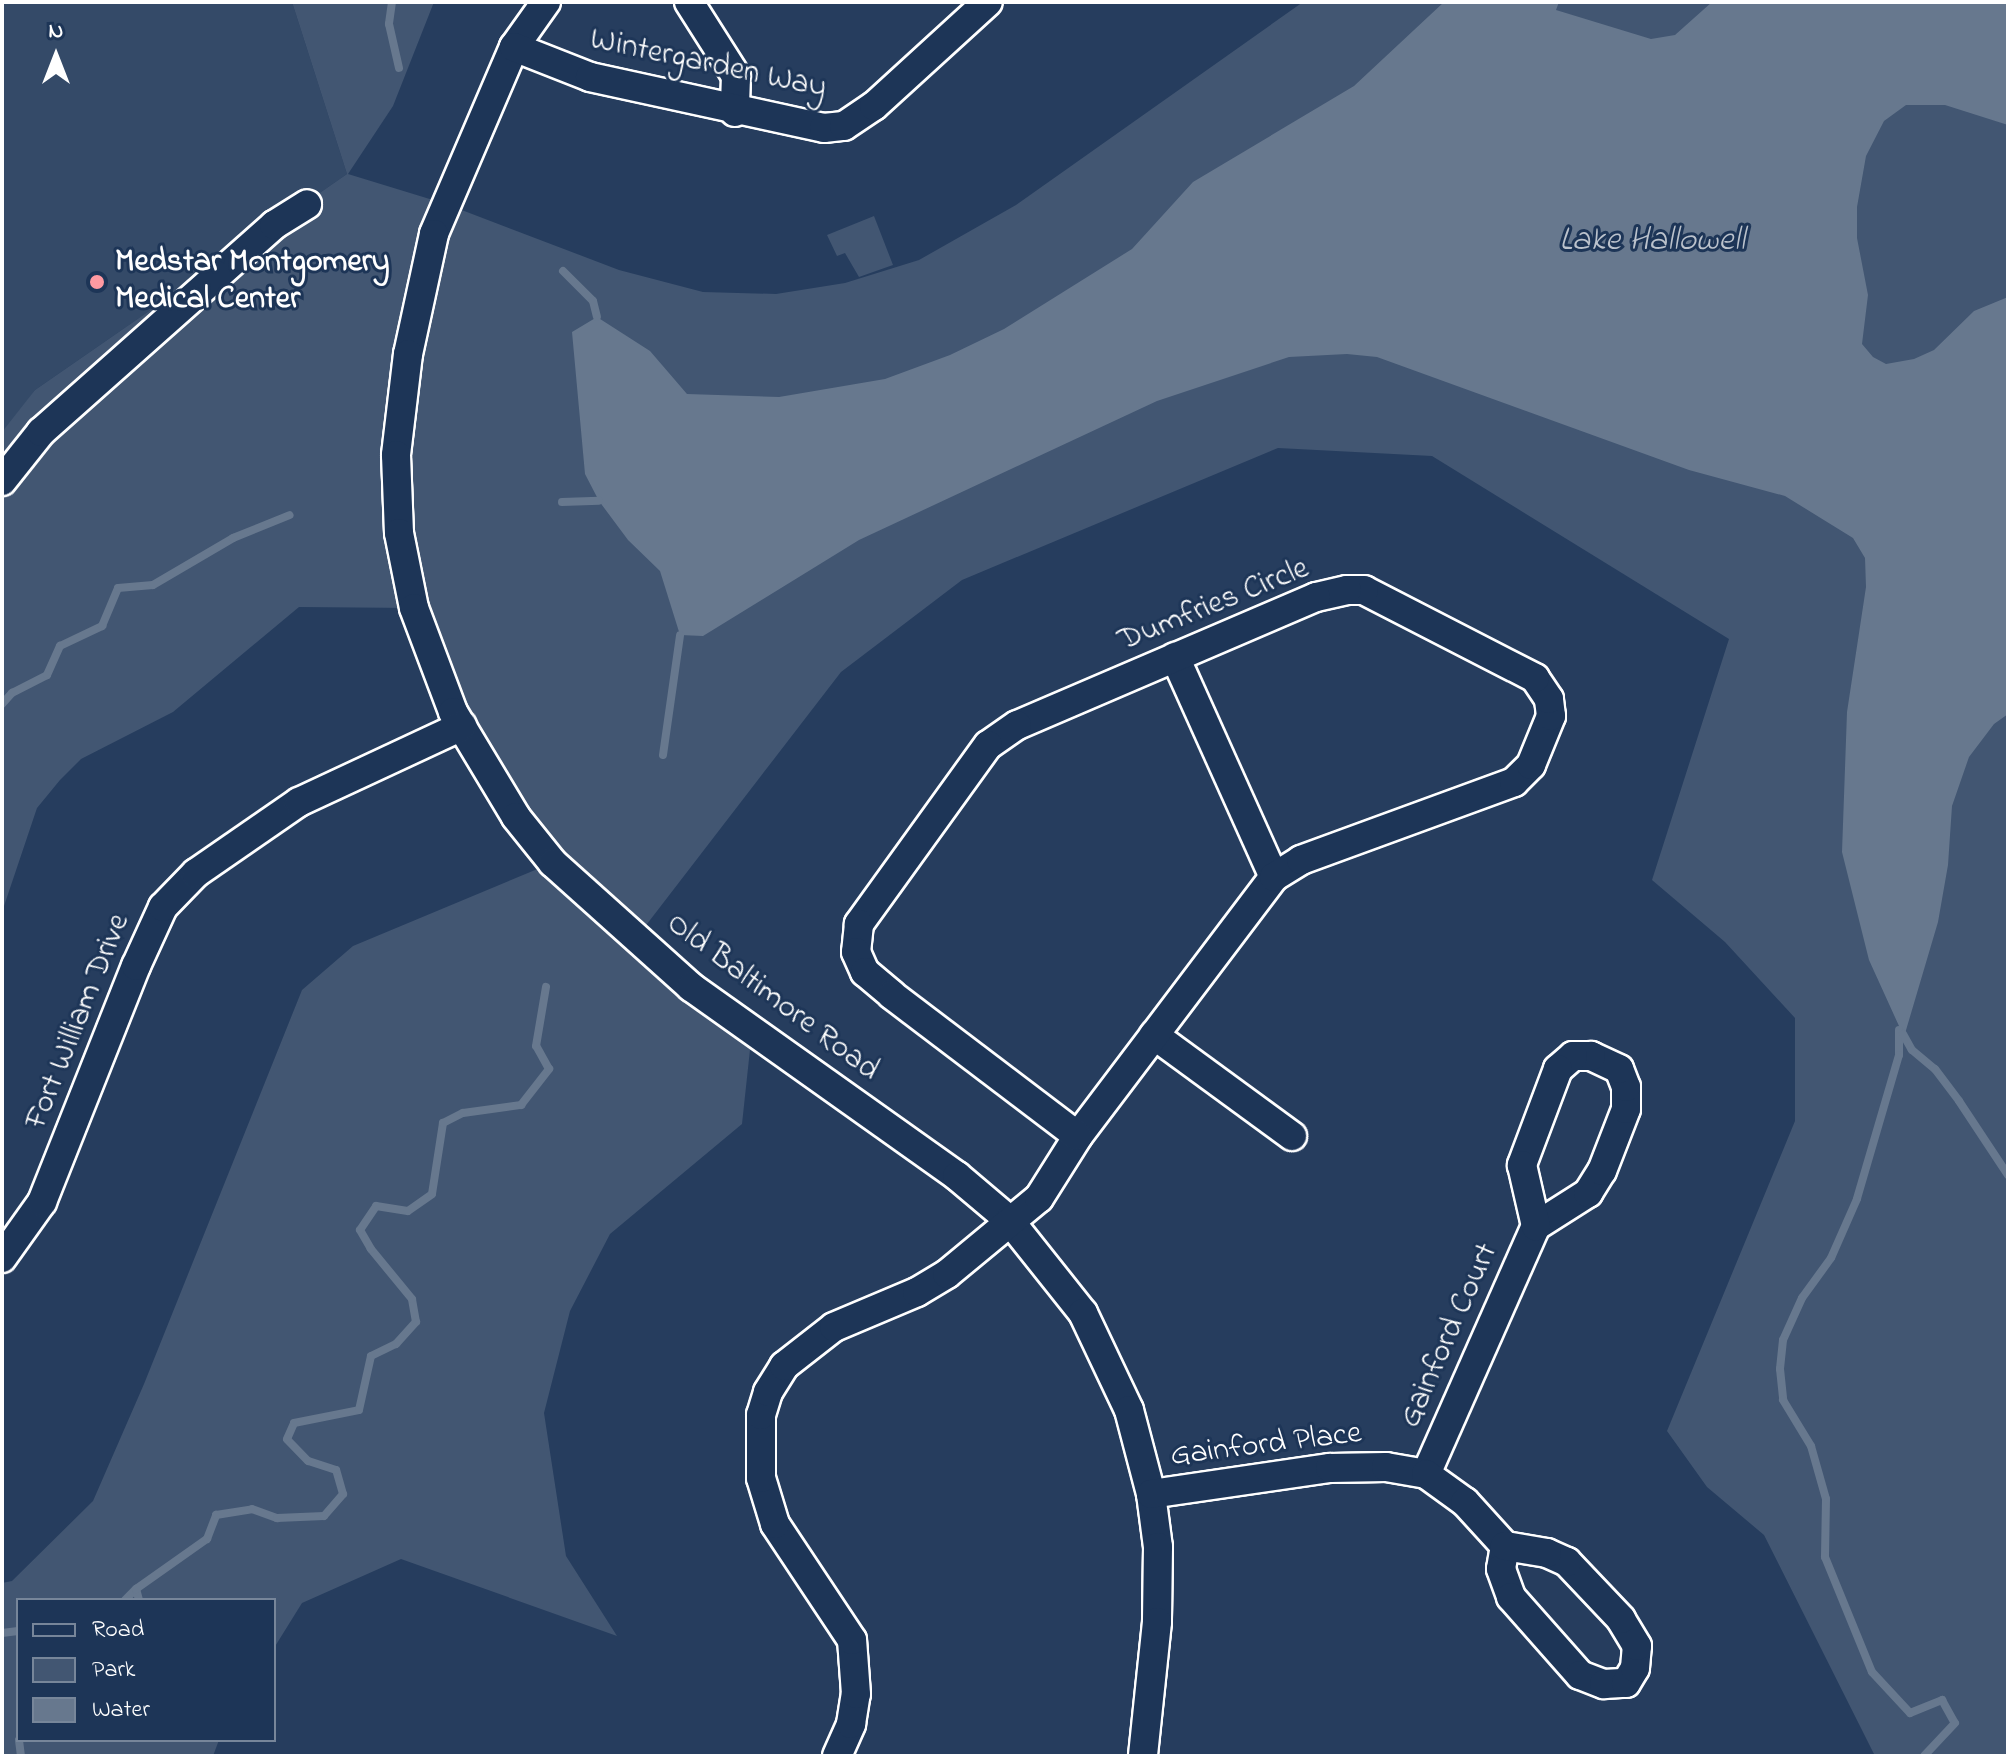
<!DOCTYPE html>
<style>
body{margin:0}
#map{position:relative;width:2010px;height:1758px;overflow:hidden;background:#263d5e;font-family:"Indie Flower",sans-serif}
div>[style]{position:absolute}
.built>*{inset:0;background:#344a68}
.green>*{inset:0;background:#425672}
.water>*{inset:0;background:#67788e}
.stream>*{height:8px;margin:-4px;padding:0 4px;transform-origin:4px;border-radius:4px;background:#67788e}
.roads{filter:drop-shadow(2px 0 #fff) drop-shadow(-2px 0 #fff) drop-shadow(0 2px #fff) drop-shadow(0 -2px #fff)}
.minor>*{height:28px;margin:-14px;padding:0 14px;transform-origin:14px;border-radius:14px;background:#1d3557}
.dots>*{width:22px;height:22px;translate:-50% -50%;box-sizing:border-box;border:4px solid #1d3557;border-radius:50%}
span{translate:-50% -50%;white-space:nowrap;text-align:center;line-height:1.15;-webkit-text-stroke:6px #1d3557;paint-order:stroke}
.street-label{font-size:32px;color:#fff}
.poi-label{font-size:32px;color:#fff;font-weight:700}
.left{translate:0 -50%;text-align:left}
.water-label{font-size:34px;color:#bbc2cc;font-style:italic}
.frame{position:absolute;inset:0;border:4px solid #fff;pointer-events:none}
.legend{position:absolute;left:16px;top:1598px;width:260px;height:144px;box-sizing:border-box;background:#1d3557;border:2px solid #77869a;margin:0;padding:10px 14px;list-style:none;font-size:24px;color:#fff}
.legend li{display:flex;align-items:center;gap:16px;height:40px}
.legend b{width:40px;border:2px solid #77869a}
.north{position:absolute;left:16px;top:16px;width:80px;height:80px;-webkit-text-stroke:6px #1d3557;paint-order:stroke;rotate:0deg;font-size:22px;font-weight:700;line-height:32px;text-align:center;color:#fff}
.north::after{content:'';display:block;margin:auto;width:28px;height:36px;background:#fff;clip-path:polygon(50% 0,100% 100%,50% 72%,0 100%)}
</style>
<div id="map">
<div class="built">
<i style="clip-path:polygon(2px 2px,292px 2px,347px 174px,35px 390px,2px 438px)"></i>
</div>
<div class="green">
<i style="clip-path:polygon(292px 2px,434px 2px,393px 106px,348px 174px,446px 204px,619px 270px,703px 292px,776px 294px,845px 283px,919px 260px,1016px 205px,1303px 2px,2008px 2px,2008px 1756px,1875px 1756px,1764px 1535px,1707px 1487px,1667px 1431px,1795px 1121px,1795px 1018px,1725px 942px,1652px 880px,1729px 639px,1432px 456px,1278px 448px,962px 580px,841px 672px,637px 937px,752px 1031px,742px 1124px,610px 1234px,570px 1311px,544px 1413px,566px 1556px,617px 1636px,401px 1559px,302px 1603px,274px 1648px,274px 1600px,18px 1600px,18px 1740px,219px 1740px,213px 1756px,2px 1756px,2px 1583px,12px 1581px,93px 1501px,144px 1384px,302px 990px,353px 946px,552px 863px,516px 817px,414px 608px,299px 607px,173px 712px,81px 759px,60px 780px,37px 808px,2px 912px,2px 432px,35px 390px,347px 174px)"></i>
<i style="clip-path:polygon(874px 216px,893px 265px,859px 277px,845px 253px,837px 256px,827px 235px)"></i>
</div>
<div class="water">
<i style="clip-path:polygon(1444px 2px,1559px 2px,1556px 10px,1651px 39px,1675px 35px,1712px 2px,2008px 2px,2008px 125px,1945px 105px,1906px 105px,1884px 121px,1866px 156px,1857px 207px,1857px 238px,1868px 295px,1862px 344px,1873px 357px,1886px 364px,1914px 359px,1934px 350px,1974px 311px,2008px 297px,2008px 714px,1994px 724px,1969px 757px,1952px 806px,1948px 865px,1938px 922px,1904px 1037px,1869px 960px,1842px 852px,1847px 712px,1866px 587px,1865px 558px,1853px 538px,1785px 496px,1689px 470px,1377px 357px,1347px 354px,1289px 357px,1157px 401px,859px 540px,703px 636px,680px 635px,660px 571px,628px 540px,599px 501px,585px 474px,572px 332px,597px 317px,650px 351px,687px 394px,779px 397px,885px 379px,950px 355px,1004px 329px,1132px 249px,1193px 182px,1354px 86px)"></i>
</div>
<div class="stream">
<i style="left:392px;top:2px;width:22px;rotate:98deg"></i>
<i style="left:389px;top:24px;width:45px;rotate:77.2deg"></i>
<i style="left:563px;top:271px;width:42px;rotate:45deg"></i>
<i style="left:593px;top:301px;width:16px;rotate:76deg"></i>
<i style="left:562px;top:502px;width:37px;rotate:-2deg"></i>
<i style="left:2px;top:704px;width:15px;rotate:-48deg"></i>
<i style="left:12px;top:693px;width:39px;rotate:-27deg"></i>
<i style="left:47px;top:675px;width:32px;rotate:-66deg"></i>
<i style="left:60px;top:646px;width:47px;rotate:-25.5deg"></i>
<i style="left:102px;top:626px;width:41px;rotate:-67.2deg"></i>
<i style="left:118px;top:588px;width:35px;rotate:-5deg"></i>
<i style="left:153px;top:585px;width:93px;rotate:-30.4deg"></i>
<i style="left:233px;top:538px;width:61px;rotate:-22deg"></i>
<i style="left:663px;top:755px;width:121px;rotate:-81.9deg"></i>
<i style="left:1899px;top:1030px;width:25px;rotate:90deg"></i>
<i style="left:1899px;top:1055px;width:150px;rotate:106.3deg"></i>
<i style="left:1857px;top:1199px;width:64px;rotate:113.8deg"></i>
<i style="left:1831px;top:1258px;width:49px;rotate:125.9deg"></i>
<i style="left:1802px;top:1298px;width:46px;rotate:114.3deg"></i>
<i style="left:1783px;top:1340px;width:29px;rotate:96deg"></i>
<i style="left:1780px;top:1369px;width:31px;rotate:84deg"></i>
<i style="left:1783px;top:1400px;width:54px;rotate:58.7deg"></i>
<i style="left:1811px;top:1446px;width:55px;rotate:74.2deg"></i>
<i style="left:1826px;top:1499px;width:58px;rotate:91deg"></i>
<i style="left:1825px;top:1557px;width:124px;rotate:67.8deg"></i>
<i style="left:1872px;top:1672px;width:56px;rotate:47.2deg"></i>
<i style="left:1910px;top:1713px;width:35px;rotate:-22deg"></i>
<i style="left:1942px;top:1700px;width:26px;rotate:61deg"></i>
<i style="left:1955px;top:1723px;width:45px;rotate:133.2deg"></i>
<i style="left:1903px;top:1034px;width:18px;rotate:61deg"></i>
<i style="left:1912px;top:1050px;width:30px;rotate:40deg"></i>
<i style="left:1935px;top:1069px;width:40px;rotate:53deg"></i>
<i style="left:1959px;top:1101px;width:89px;rotate:56.5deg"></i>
<i style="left:125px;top:1600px;width:16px;rotate:-45deg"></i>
<i style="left:139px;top:1600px;width:11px;rotate:-105deg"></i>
<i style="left:136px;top:1589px;width:87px;rotate:-35.2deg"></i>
<i style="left:207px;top:1539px;width:26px;rotate:-69deg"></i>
<i style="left:216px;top:1515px;width:36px;rotate:-9deg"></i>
<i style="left:252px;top:1509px;width:27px;rotate:20deg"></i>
<i style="left:277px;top:1518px;width:47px;rotate:-2.4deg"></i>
<i style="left:324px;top:1516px;width:29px;rotate:-49deg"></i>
<i style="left:343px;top:1494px;width:25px;rotate:-106deg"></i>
<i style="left:336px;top:1470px;width:29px;rotate:-162deg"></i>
<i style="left:308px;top:1461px;width:30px;rotate:-134deg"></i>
<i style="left:287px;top:1439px;width:17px;rotate:-66deg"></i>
<i style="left:294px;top:1423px;width:66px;rotate:-11.3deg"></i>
<i style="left:359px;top:1410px;width:55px;rotate:-77.5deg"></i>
<i style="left:371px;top:1356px;width:28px;rotate:-26deg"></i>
<i style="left:396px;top:1344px;width:30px;rotate:-48deg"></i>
<i style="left:416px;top:1322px;width:23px;rotate:-100deg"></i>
<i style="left:412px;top:1299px;width:65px;rotate:-129.4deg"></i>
<i style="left:371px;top:1249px;width:22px;rotate:-120deg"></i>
<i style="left:360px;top:1230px;width:29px;rotate:-56deg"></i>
<i style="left:376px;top:1206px;width:32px;rotate:9deg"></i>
<i style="left:408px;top:1211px;width:29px;rotate:-35deg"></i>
<i style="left:432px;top:1194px;width:72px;rotate:-81.2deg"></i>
<i style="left:443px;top:1123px;width:22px;rotate:-27deg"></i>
<i style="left:463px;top:1113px;width:59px;rotate:-7.9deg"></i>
<i style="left:521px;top:1105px;width:46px;rotate:-52.1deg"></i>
<i style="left:549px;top:1069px;width:26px;rotate:-119deg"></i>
<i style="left:536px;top:1046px;width:60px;rotate:-80.4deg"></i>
<i style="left:2px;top:1633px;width:16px;rotate:-7deg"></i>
<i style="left:19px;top:1740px;width:16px;rotate:83deg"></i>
</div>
<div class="roads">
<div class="minor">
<i style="left:546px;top:2px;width:55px;rotate:125.4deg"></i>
<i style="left:514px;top:47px;width:203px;rotate:113.2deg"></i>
<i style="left:434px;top:234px;width:123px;rotate:102.2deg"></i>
<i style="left:408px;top:354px;width:102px;rotate:96.8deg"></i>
<i style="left:396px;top:455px;width:78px;rotate:87.8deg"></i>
<i style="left:399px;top:533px;width:76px;rotate:78.7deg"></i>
<i style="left:414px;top:608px;width:111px;rotate:69.4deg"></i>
<i style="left:453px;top:712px;width:122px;rotate:59deg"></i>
<i style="left:516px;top:817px;width:59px;rotate:51.2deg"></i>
<i style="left:553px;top:863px;width:186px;rotate:41.9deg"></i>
<i style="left:691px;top:987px;width:326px;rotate:35.4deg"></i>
<i style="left:957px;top:1176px;width:68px;rotate:40.2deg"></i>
<i style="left:1009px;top:1220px;width:119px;rotate:51.5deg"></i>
<i style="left:1083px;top:1313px;width:107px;rotate:64.6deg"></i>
<i style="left:1129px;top:1410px;width:87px;rotate:75.3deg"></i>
<i style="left:1151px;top:1494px;width:53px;rotate:82.5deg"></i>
<i style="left:1158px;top:1547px;width:75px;rotate:90.8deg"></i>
<i style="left:1157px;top:1622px;width:135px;rotate:96deg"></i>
<i style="left:689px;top:2px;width:88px;rotate:57.6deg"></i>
<i style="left:736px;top:76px;width:36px;rotate:92deg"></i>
<i style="left:514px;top:47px;width:82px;rotate:21.5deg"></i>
<i style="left:590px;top:77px;width:239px;rotate:12.3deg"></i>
<i style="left:824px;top:128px;width:20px;rotate:-6deg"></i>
<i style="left:844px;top:126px;width:36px;rotate:-34deg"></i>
<i style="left:874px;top:106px;width:154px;rotate:-42.4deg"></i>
<i style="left:2px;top:481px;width:63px;rotate:-51.5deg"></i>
<i style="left:41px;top:432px;width:312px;rotate:-41.6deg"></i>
<i style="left:274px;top:225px;width:39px;rotate:-32deg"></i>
<i style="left:1175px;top:657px;width:241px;rotate:65.8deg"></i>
<i style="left:1154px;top:1035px;width:171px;rotate:36.2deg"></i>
<i style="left:2px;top:1258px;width:69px;rotate:-54.5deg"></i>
<i style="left:42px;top:1202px;width:254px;rotate:-68.3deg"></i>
<i style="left:136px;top:966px;width:65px;rotate:-65.4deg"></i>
<i style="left:163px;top:907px;width:47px;rotate:-45.9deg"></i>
<i style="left:196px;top:873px;width:125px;rotate:-34.6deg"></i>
<i style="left:299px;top:802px;width:180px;rotate:-25deg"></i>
<i style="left:1426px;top:1474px;width:271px;rotate:-66.1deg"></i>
<i style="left:1536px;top:1226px;width:62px;rotate:-32.4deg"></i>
<i style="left:1588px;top:1193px;width:26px;rotate:-58deg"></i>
<i style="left:1602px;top:1171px;width:66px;rotate:-68.8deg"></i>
<i style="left:1626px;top:1109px;width:22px;rotate:-90deg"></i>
<i style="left:1626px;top:1087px;width:19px;rotate:-111deg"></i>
<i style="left:1619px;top:1069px;width:31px;rotate:-155deg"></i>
<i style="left:1591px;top:1056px;width:18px;rotate:180deg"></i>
<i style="left:1573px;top:1056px;width:20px;rotate:139deg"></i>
<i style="left:1558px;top:1069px;width:103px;rotate:110.6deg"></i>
<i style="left:1522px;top:1165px;width:63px;rotate:77.1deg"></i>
<i style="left:1151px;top:1494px;width:181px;rotate:-8.3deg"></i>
<i style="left:1330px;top:1468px;width:56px;rotate:-1deg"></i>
<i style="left:1386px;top:1467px;width:41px;rotate:9.9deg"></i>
<i style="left:1426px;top:1474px;width:48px;rotate:35.7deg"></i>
<i style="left:1465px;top:1502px;width:59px;rotate:47.7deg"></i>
<i style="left:1505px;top:1546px;width:23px;rotate:100deg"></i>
<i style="left:1501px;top:1569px;width:30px;rotate:70deg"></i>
<i style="left:1511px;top:1597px;width:104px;rotate:48.5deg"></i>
<i style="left:1580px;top:1675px;width:26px;rotate:21deg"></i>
<i style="left:1604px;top:1684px;width:22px;rotate:-3deg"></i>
<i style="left:1626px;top:1683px;width:17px;rotate:-59deg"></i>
<i style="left:1635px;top:1668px;width:22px;rotate:-85deg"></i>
<i style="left:1637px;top:1646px;width:31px;rotate:-121deg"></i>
<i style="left:1621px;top:1619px;width:79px;rotate:-133.5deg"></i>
<i style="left:1567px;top:1562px;width:22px;rotate:-156deg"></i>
<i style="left:1547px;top:1553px;width:43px;rotate:-170.5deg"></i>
<i style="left:837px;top:1756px;width:35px;rotate:-66deg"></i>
<i style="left:851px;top:1724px;width:30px;rotate:-81deg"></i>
<i style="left:856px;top:1694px;width:54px;rotate:-94.2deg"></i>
<i style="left:852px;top:1640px;width:139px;rotate:-123.6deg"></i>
<i style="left:775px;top:1524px;width:48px;rotate:-106.9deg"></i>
<i style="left:761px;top:1478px;width:63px;rotate:-90deg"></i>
<i style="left:761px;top:1415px;width:24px;rotate:-73deg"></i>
<i style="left:768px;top:1392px;width:31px;rotate:-58deg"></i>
<i style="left:784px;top:1366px;width:63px;rotate:-38deg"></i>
<i style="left:834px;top:1327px;width:90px;rotate:-22.9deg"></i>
<i style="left:917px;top:1292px;width:35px;rotate:-31deg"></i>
<i style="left:947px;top:1274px;width:119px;rotate:-39.6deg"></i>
<i style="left:1039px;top:1198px;width:73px;rotate:-57.8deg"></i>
<i style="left:1078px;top:1136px;width:325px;rotate:-52.9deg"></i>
<i style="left:1274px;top:877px;width:32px;rotate:-32deg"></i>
<i style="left:1301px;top:860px;width:227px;rotate:-20.1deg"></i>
<i style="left:1514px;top:782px;width:24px;rotate:-45deg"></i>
<i style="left:1531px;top:765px;width:53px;rotate:-67.8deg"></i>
<i style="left:1551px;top:716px;width:17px;rotate:-97deg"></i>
<i style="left:1549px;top:699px;width:25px;rotate:-124deg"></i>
<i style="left:1535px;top:678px;width:192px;rotate:-152.8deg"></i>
<i style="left:1364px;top:590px;width:17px;rotate:180deg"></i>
<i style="left:1347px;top:590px;width:32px;rotate:167deg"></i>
<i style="left:1316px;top:597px;width:325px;rotate:156.8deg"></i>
<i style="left:1017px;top:725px;width:35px;rotate:145deg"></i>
<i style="left:988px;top:745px;width:221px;rotate:125.8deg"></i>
<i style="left:859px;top:924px;width:28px;rotate:96deg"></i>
<i style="left:856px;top:952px;width:22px;rotate:66deg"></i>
<i style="left:865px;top:972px;width:35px;rotate:40deg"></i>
<i style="left:892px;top:995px;width:233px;rotate:37.2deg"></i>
</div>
</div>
<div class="dots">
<i style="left:97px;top:282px;background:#ff9aa2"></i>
</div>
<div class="street-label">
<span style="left:708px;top:65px;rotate:12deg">Wintergarden Way</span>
<span style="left:1214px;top:606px;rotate:-22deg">Dumfries Circle</span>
<span style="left:772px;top:998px;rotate:37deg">Old Baltimore Road</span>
<span style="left:79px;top:1022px;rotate:-68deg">Fort William Drive</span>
<span style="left:1450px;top:1336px;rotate:-66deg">Gainford Court</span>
<span style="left:1266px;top:1446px;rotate:-7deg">Gainford Place</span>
</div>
<div class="poi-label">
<span class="left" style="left:115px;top:282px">Medstar Montgomery<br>Medical Center</span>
</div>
<div class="water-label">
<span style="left:1652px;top:242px">Lake Hallowell</span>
</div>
<div class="frame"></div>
<ul class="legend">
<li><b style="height:10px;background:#1d3557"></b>Road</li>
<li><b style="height:22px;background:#425672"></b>Park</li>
<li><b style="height:22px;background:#67788e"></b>Water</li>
</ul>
<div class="north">N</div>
</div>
